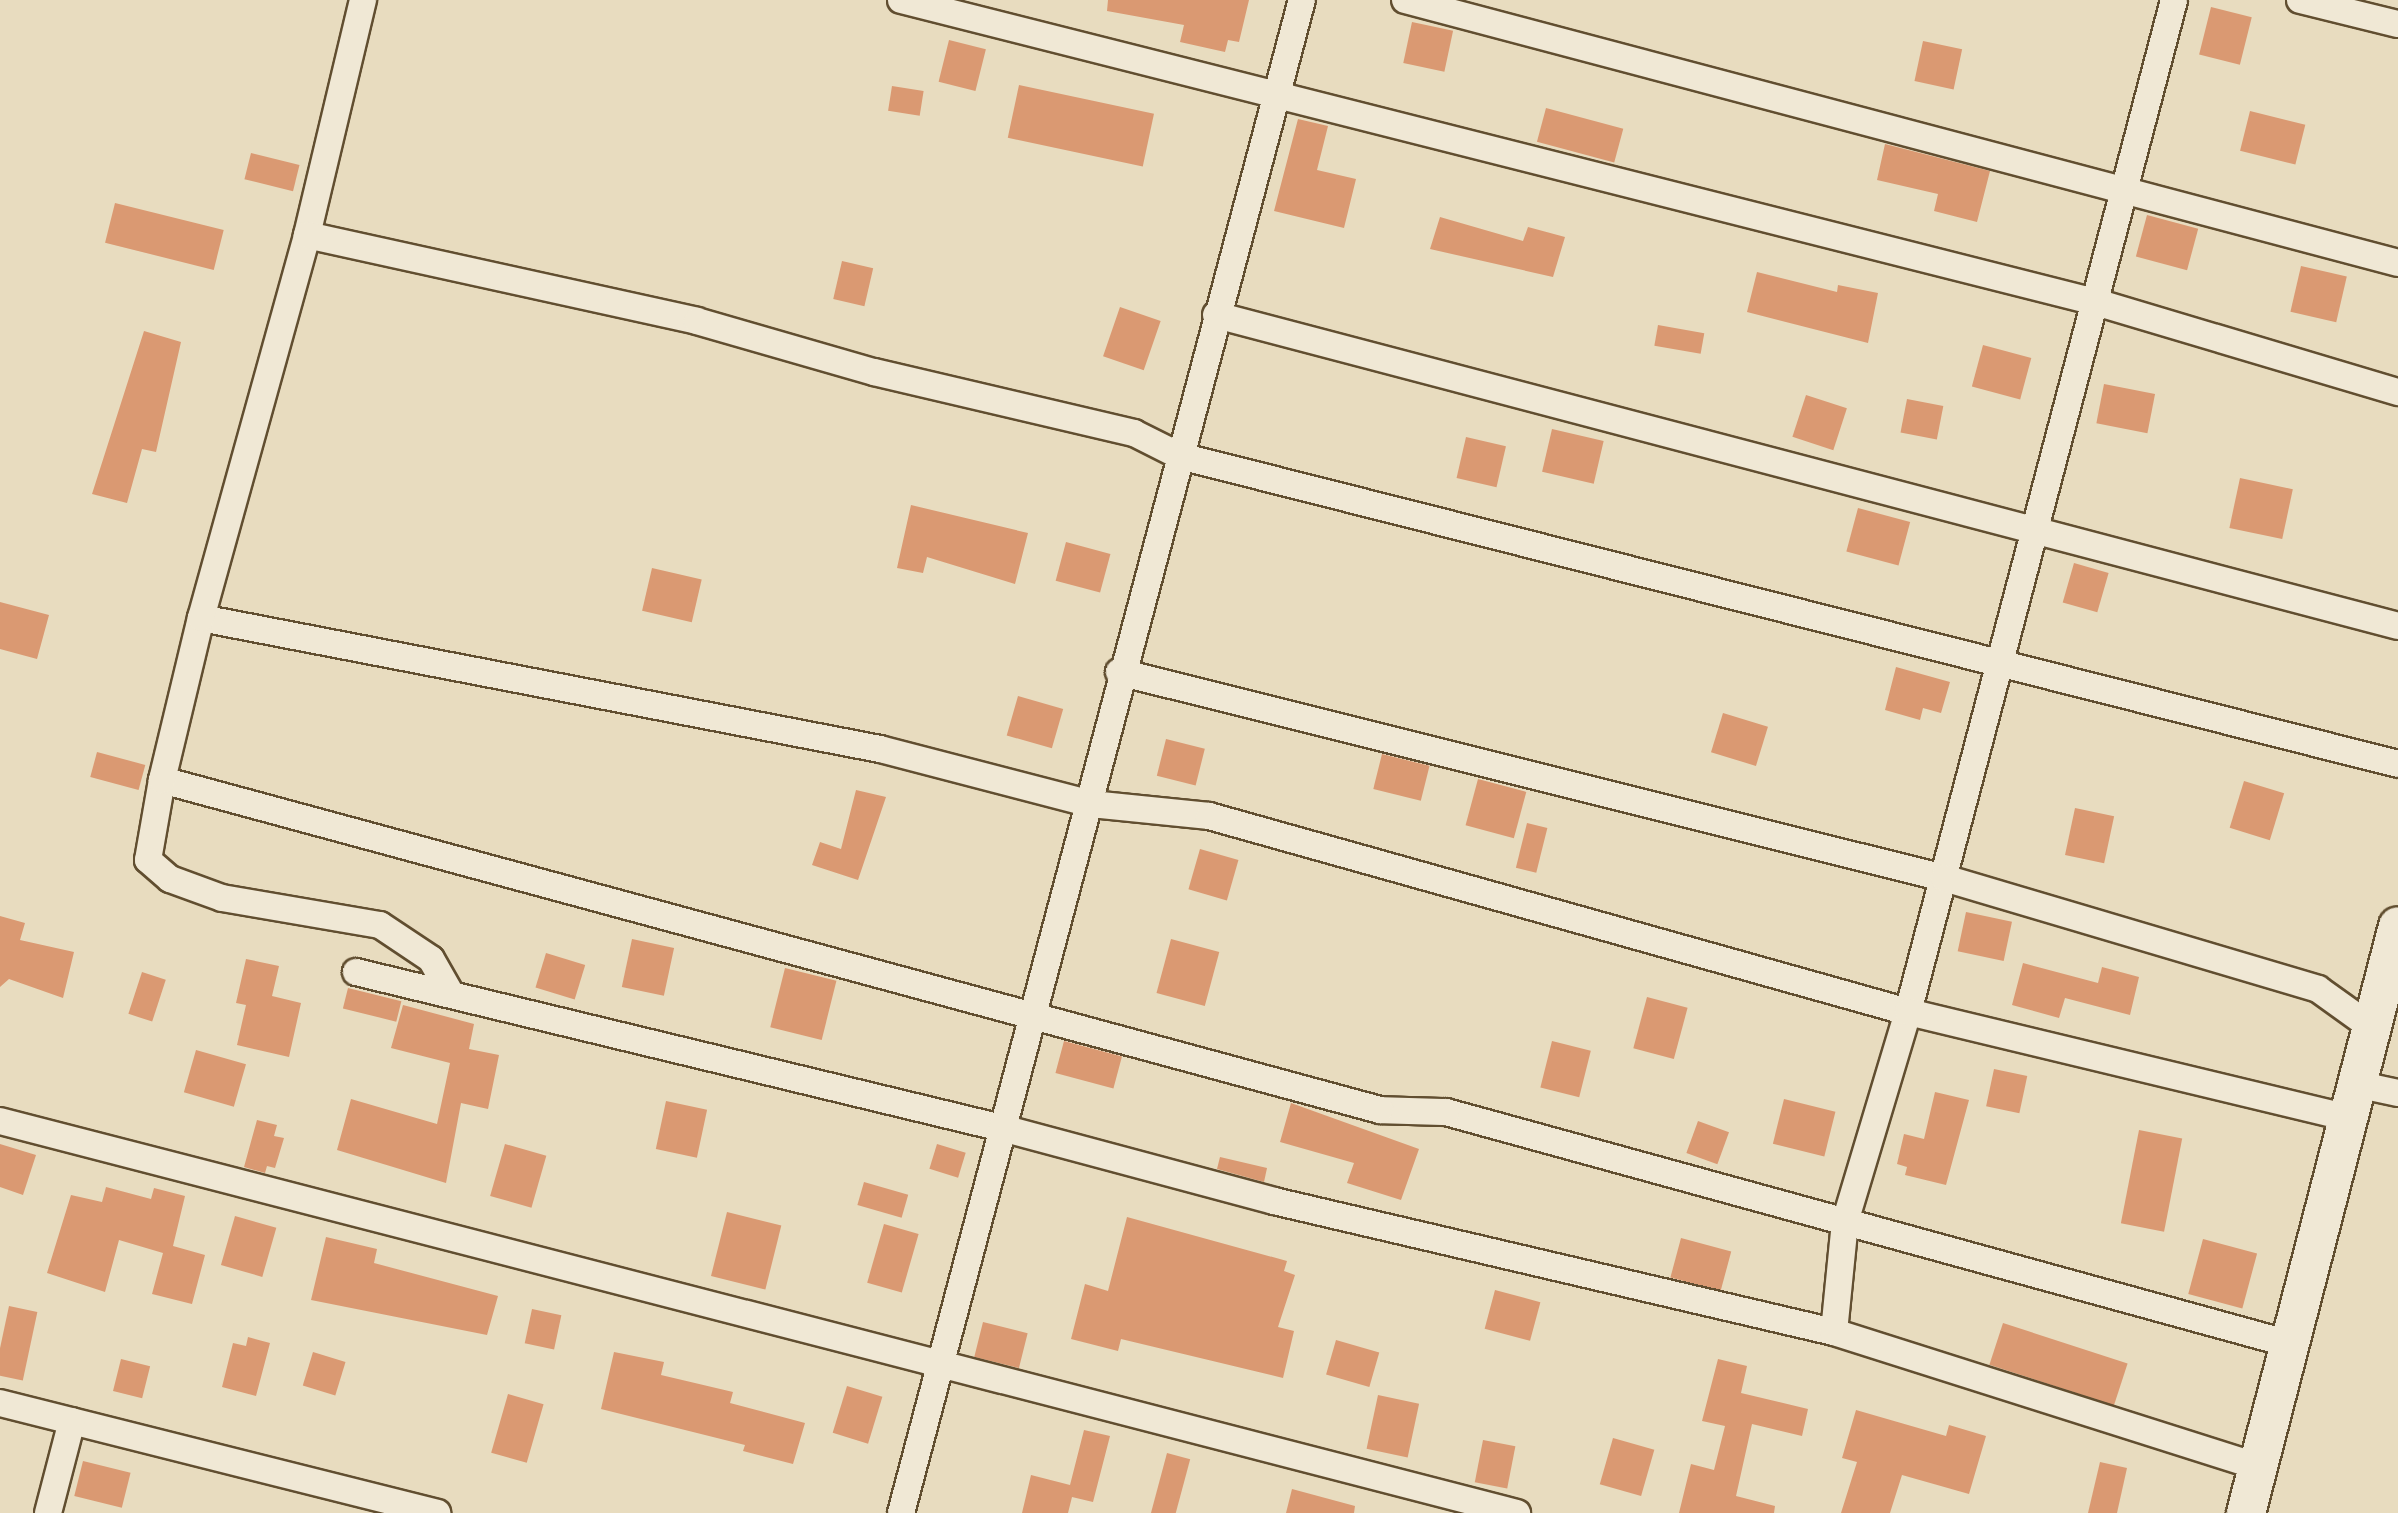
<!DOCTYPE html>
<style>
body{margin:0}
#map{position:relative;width:2398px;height:1513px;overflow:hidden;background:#e8dcbf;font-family:Vollkorn,serif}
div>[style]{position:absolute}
.building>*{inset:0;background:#da9972;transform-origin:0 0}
.roads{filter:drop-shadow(2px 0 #614e30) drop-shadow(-2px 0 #614e30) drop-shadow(0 2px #614e30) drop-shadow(0 -2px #614e30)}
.street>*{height:26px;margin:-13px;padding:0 13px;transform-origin:13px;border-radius:13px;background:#f0e8d5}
.secondary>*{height:38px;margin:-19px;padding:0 19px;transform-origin:19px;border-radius:19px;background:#f0e8d5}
span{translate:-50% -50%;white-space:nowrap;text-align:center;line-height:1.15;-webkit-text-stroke:6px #f0e8d5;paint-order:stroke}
</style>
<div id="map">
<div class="building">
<i style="clip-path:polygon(1108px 0,1249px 0,1239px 42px,1228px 40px,1225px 52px,1180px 42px,1184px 25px,1107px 11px)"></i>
<i style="left:2211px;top:7px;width:42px;height:49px;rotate:14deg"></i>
<i style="left:1412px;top:22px;width:42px;height:42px;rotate:12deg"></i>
<i style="left:949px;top:40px;width:38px;height:43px;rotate:14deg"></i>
<i style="left:1923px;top:41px;width:40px;height:41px;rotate:12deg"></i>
<i style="left:1019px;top:85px;width:138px;height:54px;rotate:12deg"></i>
<i style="left:892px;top:86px;width:32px;height:25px;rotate:9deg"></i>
<i style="left:1546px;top:108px;width:80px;height:35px;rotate:15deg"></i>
<i style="left:2250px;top:111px;width:57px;height:41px;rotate:14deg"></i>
<i style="clip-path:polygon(1298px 119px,1328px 126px,1317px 170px,1356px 179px,1344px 228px,1274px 211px)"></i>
<i style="clip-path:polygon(1885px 144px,1990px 171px,1977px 222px,1934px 211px,1938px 194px,1877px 180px)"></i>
<i style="left:251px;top:153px;width:50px;height:27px;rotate:14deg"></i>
<i style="left:115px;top:203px;width:112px;height:41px;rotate:14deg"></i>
<i style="left:2147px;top:215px;width:53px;height:43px;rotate:15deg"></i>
<i style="clip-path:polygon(1440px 217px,1523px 241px,1528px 227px,1565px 237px,1553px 277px,1430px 249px)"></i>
<i style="left:842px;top:261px;width:32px;height:39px;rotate:13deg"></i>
<i style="left:2301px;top:266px;width:47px;height:47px;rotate:13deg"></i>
<i style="clip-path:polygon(1757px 272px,1837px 292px,1838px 285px,1878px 293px,1868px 343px,1747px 312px)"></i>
<i style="left:1120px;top:307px;width:43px;height:52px;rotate:19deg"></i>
<i style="left:1658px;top:325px;width:47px;height:21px;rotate:10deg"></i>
<i style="clip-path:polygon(144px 331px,181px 342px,156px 452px,142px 449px,127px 503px,92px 494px)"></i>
<i style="left:1983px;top:345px;width:50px;height:43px;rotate:15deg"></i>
<i style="left:2104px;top:384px;width:52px;height:40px;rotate:11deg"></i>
<i style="left:1806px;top:395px;width:43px;height:44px;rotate:18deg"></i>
<i style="left:1907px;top:399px;width:37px;height:34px;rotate:11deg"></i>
<i style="left:1552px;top:429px;width:53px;height:44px;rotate:13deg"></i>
<i style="left:1466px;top:437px;width:41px;height:42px;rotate:13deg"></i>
<i style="left:2240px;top:478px;width:54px;height:51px;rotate:12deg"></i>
<i style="clip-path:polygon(911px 505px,1028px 533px,1015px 584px,927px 557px,923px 573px,897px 568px)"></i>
<i style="left:1858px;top:508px;width:54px;height:45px;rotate:15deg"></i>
<i style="left:1066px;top:542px;width:46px;height:40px;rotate:15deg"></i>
<i style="left:2074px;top:563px;width:36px;height:41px;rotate:16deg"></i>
<i style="left:652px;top:568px;width:51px;height:44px;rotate:13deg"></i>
<i style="clip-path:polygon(0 602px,49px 615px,37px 659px,0 649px)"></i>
<i style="clip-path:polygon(1896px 667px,1950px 682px,1941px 713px,1923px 708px,1920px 720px,1885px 710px)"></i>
<i style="left:1018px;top:696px;width:47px;height:41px;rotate:16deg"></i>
<i style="left:1723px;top:713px;width:47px;height:41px;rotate:17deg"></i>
<i style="left:1166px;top:739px;width:40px;height:38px;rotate:14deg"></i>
<i style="left:97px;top:752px;width:50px;height:26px;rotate:15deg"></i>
<i style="left:1382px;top:754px;width:49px;height:36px;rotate:14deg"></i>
<i style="left:1478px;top:779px;width:50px;height:48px;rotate:15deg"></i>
<i style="left:2244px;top:781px;width:42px;height:49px;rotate:17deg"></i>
<i style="clip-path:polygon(856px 790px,886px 797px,858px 880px,812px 865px,820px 842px,841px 849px)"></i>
<i style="left:2075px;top:808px;width:40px;height:48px;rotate:12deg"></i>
<i style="left:1527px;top:823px;width:21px;height:46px;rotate:14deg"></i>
<i style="left:1200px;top:849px;width:40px;height:42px;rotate:16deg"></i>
<i style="left:1966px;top:912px;width:47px;height:40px;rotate:12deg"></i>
<i style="clip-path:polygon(0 916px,25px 923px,20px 940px,74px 952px,63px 998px,9px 979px,0 987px)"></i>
<i style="left:632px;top:939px;width:43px;height:49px;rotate:12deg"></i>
<i style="left:1171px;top:939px;width:50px;height:56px;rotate:15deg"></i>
<i style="left:546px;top:953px;width:41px;height:36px;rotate:17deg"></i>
<i style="clip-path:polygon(246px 959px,279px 966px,272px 996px,301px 1003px,289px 1057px,237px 1045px,246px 1005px,236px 1003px)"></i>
<i style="clip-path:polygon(2023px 963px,2098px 983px,2102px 967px,2139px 977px,2130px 1015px,2065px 998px,2059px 1018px,2012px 1005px)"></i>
<i style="left:785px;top:968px;width:53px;height:61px;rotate:14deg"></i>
<i style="left:142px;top:972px;width:25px;height:44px;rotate:18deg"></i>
<i style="left:348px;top:988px;width:55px;height:21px;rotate:14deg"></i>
<i style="left:1647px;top:997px;width:42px;height:53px;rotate:15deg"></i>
<i style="clip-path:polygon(403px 1005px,474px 1024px,469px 1049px,499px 1055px,488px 1109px,461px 1103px,446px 1183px,337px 1150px,351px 1099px,437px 1124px,450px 1063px,391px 1048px)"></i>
<i style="left:1064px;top:1041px;width:60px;height:33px;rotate:15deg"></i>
<i style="left:1552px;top:1041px;width:40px;height:48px;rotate:14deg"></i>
<i style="left:196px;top:1050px;width:52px;height:44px;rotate:16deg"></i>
<i style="left:1994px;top:1069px;width:34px;height:38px;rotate:12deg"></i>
<i style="clip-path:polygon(1935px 1092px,1969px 1100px,1946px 1185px,1905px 1175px,1907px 1167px,1897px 1164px,1904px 1134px,1924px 1139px)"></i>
<i style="left:1784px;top:1099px;width:53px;height:46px;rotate:14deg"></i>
<i style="left:666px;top:1101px;width:42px;height:49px;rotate:12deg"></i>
<i style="clip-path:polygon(1291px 1103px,1419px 1149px,1401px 1200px,1347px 1183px,1354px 1163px,1280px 1142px)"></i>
<i style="clip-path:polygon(257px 1120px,277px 1125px,274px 1136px,284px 1138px,275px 1168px,267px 1166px,265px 1173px,244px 1167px)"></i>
<i style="left:1698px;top:1121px;width:33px;height:34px;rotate:20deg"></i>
<i style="left:2139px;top:1130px;width:44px;height:95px;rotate:11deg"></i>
<i style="clip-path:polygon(0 1144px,36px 1155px,23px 1195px,0 1187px)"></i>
<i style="left:505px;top:1144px;width:43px;height:54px;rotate:16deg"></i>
<i style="left:937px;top:1144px;width:30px;height:26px;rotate:17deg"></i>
<i style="clip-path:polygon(1220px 1157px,1267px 1168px,1264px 1182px,1217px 1169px)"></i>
<i style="left:864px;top:1182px;width:46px;height:24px;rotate:16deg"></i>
<i style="clip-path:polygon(106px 1187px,151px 1199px,154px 1188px,185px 1196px,173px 1246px,205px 1255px,192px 1304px,152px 1294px,163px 1253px,119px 1240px,105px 1292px,47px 1273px,71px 1195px,102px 1202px)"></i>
<i style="left:727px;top:1212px;width:56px;height:66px;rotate:14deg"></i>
<i style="left:235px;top:1216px;width:43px;height:51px;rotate:16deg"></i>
<i style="clip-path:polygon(1127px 1217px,1287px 1261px,1284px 1271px,1295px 1275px,1278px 1327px,1294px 1331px,1283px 1378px,1121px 1339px,1118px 1351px,1071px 1339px,1085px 1284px,1108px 1291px)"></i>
<i style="left:884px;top:1224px;width:36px;height:61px;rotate:16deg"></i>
<i style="clip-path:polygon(326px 1237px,377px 1249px,374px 1263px,498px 1296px,487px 1335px,311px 1300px)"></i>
<i style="left:1681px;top:1238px;width:52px;height:41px;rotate:15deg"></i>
<i style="left:2203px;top:1239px;width:56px;height:57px;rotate:15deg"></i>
<i style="left:1495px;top:1290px;width:47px;height:40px;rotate:15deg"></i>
<i style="left:9px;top:1306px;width:29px;height:70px;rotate:12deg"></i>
<i style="left:532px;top:1309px;width:30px;height:35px;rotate:12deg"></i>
<i style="left:983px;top:1322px;width:46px;height:36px;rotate:14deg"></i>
<i style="left:2003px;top:1323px;width:131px;height:44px;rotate:18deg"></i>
<i style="clip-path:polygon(248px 1337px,270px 1343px,256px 1396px,222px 1387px,233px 1343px,246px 1346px)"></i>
<i style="left:1336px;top:1340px;width:45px;height:36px;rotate:16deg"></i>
<i style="left:313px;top:1352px;width:34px;height:35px;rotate:17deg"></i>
<i style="clip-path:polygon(614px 1352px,664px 1362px,661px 1375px,733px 1392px,730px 1403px,805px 1423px,793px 1464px,743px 1451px,745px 1445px,601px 1409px)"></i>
<i style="left:121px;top:1359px;width:30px;height:33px;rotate:14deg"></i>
<i style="clip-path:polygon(1718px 1359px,1747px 1366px,1741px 1393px,1808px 1409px,1802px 1436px,1752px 1424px,1736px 1496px,1775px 1506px,1774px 1513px,1679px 1513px,1691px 1464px,1714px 1470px,1725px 1426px,1702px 1421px)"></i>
<i style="left:847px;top:1386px;width:37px;height:49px;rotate:17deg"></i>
<i style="left:508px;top:1394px;width:37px;height:61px;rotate:16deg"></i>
<i style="left:1378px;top:1395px;width:42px;height:55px;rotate:12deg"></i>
<i style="clip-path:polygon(1856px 1410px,1946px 1436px,1949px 1425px,1986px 1436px,1969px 1494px,1902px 1475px,1890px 1513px,1841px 1513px,1857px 1462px,1842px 1458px)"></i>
<i style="clip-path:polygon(1084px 1430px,1110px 1436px,1093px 1502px,1072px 1497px,1068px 1513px,1022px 1513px,1031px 1475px,1070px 1485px)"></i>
<i style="left:1613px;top:1438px;width:43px;height:48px;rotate:16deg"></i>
<i style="left:1483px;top:1440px;width:33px;height:43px;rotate:11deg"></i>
<i style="left:1167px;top:1453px;width:24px;height:62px;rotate:15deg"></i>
<i style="left:83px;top:1461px;width:49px;height:36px;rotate:14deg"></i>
<i style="clip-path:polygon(2100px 1462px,2127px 1468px,2117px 1513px,2088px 1513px)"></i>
<i style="clip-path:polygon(1292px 1489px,1355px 1506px,1354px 1513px,1286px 1513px)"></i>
</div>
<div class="roads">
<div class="street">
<i style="left:901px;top:0;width:1236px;rotate:14.19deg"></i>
<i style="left:2099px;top:303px;width:312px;rotate:16.6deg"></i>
<i style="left:1405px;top:0;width:1027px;rotate:14.83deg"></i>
<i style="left:2300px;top:0;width:101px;rotate:13.8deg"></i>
<i style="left:307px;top:235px;width:242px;rotate:-76.6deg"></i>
<i style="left:1216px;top:315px;width:1222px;rotate:14.74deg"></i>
<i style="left:201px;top:618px;width:692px;rotate:10.92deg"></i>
<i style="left:880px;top:749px;width:218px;rotate:14.6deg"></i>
<i style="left:1091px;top:804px;width:119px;rotate:5.8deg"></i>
<i style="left:1209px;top:816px;width:726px;rotate:15.66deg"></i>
<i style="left:1908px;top:1012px;width:1046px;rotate:-75.27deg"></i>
<i style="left:1119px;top:672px;width:850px;rotate:14.02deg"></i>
<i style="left:1944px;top:878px;width:390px;rotate:16.5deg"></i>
<i style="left:2318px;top:989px;width:65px;rotate:35.6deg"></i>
<i style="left:162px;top:780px;width:81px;rotate:99.9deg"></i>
<i style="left:148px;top:860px;width:29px;rotate:41deg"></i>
<i style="left:170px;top:879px;width:55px;rotate:20.1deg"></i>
<i style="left:222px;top:898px;width:160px;rotate:9.7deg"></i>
<i style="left:380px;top:925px;width:61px;rotate:33.7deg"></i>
<i style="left:431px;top:959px;width:40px;rotate:60.3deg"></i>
<i style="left:356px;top:972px;width:665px;rotate:13.58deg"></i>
<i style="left:1002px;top:1128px;width:282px;rotate:15deg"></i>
<i style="left:1274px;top:1201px;width:575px;rotate:13.17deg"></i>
<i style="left:1834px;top:1332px;width:446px;rotate:17.6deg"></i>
<i style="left:2356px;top:1084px;width:43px;rotate:12.1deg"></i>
<i style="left:0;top:1121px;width:1567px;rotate:14.49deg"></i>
<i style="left:1834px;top:1332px;width:111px;rotate:-84.3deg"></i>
<i style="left:1845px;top:1222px;width:219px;rotate:-73.3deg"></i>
<i style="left:1908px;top:1012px;width:453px;rotate:13.5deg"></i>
<i style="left:2290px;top:1344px;width:875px;rotate:-164.63deg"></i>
<i style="left:1446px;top:1112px;width:66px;rotate:-178.3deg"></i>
<i style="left:1380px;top:1110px;width:1262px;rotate:-164.84deg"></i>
<i style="left:162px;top:780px;width:167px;rotate:-76.5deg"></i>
<i style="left:201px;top:618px;width:397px;rotate:-74.5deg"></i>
<i style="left:307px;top:235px;width:399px;rotate:12.4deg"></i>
<i style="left:697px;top:321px;width:184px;rotate:16.1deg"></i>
<i style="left:874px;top:372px;width:267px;rotate:13.2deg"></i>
<i style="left:1134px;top:433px;width:51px;rotate:26.6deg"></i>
<i style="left:1180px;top:456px;width:1256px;rotate:14.19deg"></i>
<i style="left:0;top:1403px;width:451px;rotate:14.1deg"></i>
<i style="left:48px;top:1513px;width:95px;rotate:-75.4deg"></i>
<i style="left:901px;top:1513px;width:1565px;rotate:-75.16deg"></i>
</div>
<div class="secondary">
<i style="left:2246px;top:1513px;width:606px;rotate:-75.48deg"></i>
</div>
</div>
</div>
